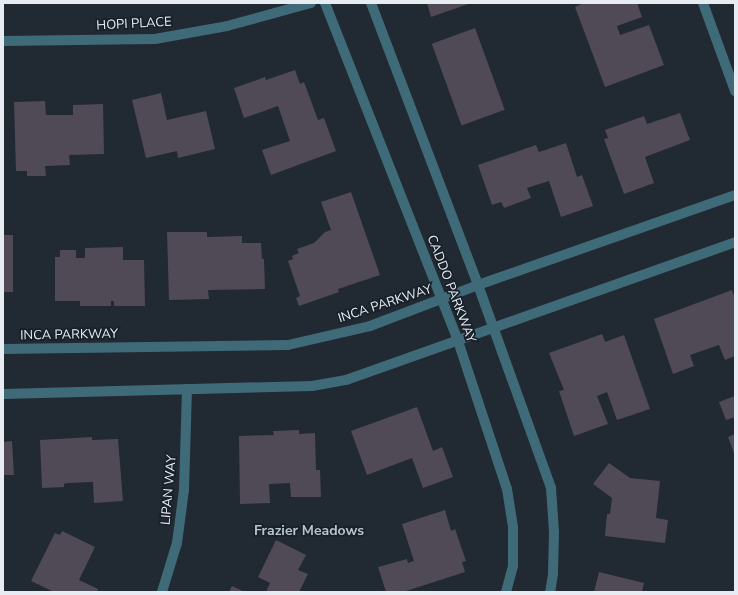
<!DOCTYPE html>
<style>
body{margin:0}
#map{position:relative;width:738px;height:595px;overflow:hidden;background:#212933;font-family:"Nunito Sans",sans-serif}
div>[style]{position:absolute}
.building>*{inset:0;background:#504a56;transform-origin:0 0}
.minor>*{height:10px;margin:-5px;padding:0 5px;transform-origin:5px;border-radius:5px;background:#3f6a78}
span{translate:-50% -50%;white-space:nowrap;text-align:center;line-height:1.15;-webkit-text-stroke:3.5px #182029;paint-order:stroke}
.street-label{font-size:13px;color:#e7ecf2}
.neighbourhood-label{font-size:14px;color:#b9c3cf;font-weight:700}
.frame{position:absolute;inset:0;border:4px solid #e7ecf2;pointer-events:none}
</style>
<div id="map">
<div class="building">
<i style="clip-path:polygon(427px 3px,471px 3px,431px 17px)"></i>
<i style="clip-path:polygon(584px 3px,637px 3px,642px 17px,617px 26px,620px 35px,649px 25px,664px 65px,605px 87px,575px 7px)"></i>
<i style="left:475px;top:28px;width:87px;height:46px;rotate:70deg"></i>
<i style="clip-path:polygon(295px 70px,300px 84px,304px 82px,318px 120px,324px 118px,336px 151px,271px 175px,262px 150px,290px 141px,278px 106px,244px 118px,234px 88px,265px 77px,266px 80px)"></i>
<i style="clip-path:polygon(161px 93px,167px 120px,206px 111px,215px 149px,178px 158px,177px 151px,146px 158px,132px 100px)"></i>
<i style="clip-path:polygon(45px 101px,46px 115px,73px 115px,73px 105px,103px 104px,104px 154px,69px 155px,70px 165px,45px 166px,46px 176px,27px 176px,27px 171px,16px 171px,14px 102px)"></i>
<i style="clip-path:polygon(680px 113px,690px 140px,645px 157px,654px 183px,624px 194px,604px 139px,608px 138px,605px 130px,644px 116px,647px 124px)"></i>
<i style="clip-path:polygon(566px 143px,577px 177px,582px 175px,593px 206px,561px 217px,549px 181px,527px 188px,531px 198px,504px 208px,501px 202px,492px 205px,478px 165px,536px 145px,539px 152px)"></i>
<i style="clip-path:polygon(351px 192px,380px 275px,338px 289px,339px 292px,299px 306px,296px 298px,300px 296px,288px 261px,293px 259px,292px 256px,299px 253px,297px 249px,314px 243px,325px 232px,331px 230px,321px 202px)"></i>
<i style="clip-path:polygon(167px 232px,207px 232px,207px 237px,242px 236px,242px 243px,261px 243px,262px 259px,264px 259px,265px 289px,208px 290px,209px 299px,169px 300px)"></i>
<i style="left:3px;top:235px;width:10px;height:57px"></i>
<i style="clip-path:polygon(123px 247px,123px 260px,144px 260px,145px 306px,114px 306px,114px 301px,111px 301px,111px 306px,80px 306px,80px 301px,55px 301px,55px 257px,60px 257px,60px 250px,76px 250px,76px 258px,85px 258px,85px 248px)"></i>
<i style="clip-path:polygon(732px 290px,735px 299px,735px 356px,725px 360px,719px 345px,690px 355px,694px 366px,673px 374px,654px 319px)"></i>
<i style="clip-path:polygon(602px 334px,605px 342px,624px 335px,650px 409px,617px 420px,607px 392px,597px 396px,608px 424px,574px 436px,559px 391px,564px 390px,549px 353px)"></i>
<i style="clip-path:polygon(735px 396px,735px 417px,726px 420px,719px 402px)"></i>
<i style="clip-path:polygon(417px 407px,433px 451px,442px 447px,453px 477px,423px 488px,412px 458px,367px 475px,351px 431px)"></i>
<i style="clip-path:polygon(299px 430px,299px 434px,315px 433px,316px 470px,320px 470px,321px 497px,291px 497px,290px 483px,269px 484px,270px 503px,240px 504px,239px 436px,274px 435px,273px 431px)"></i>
<i style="clip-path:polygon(735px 434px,735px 456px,728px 437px)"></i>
<i style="clip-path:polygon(92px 437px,92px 440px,118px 439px,123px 501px,94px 503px,93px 482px,67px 483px,64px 484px,64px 487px,42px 488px,40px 440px)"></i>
<i style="clip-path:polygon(12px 441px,14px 475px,3px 475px,3px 442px)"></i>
<i style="clip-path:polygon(609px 463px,630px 478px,660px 481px,656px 518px,668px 520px,665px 543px,605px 536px,607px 514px,610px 514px,612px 498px,593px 484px)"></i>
<i style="clip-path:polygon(445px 510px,451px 531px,455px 529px,466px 561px,462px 562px,465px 572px,403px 592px,386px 592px,378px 567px,407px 559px,408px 563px,414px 561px,402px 524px)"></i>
<i style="clip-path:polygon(62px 531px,95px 547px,79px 580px,98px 589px,97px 592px,54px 592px,31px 581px,55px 533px,60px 535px)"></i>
<i style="clip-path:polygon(276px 540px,306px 555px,298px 570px,308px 574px,299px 592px,266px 592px,270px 583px,258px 577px)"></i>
<i style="clip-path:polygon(599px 572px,644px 583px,642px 592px,594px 592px)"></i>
<i style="clip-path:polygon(232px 586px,245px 592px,229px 592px)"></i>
</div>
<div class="minor">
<i style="left:325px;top:3px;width:363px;rotate:68.5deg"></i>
<i style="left:458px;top:341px;width:156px;rotate:71.7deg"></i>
<i style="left:507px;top:489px;width:38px;rotate:81deg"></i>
<i style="left:513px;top:527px;width:39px;rotate:90deg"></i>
<i style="left:513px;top:566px;width:27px;rotate:105deg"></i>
<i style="left:371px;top:3px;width:302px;rotate:69.2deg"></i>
<i style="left:478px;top:285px;width:216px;rotate:70.2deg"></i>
<i style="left:551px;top:488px;width:44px;rotate:86.1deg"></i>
<i style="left:554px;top:532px;width:42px;rotate:91.4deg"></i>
<i style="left:553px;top:574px;width:18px;rotate:99deg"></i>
<i style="left:703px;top:3px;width:94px;rotate:70deg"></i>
<i style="left:3px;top:41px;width:152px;rotate:-0.8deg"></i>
<i style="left:155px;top:39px;width:73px;rotate:-10.2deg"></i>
<i style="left:227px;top:26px;width:87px;rotate:-15.3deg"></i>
<i style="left:3px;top:349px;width:285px;rotate:-0.8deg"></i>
<i style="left:288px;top:345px;width:84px;rotate:-13deg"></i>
<i style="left:370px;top:326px;width:116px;rotate:-20.8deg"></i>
<i style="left:478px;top:285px;width:272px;rotate:-19.3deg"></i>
<i style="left:3px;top:394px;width:309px;rotate:-1.5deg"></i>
<i style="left:312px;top:386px;width:35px;rotate:-10deg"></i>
<i style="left:346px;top:380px;width:413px;rotate:-19.5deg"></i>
<i style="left:162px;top:592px;width:51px;rotate:-73deg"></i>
<i style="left:177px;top:543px;width:53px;rotate:-82.5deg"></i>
<i style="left:184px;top:490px;width:101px;rotate:-88.3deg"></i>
</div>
<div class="street-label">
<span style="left:134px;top:24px;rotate:-3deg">HOPI PLACE</span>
<span style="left:451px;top:289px;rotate:69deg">CADDO PARKWAY</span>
<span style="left:385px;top:304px;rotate:-18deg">INCA PARKWAY</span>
<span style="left:69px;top:335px;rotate:-1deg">INCA PARKWAY</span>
<span style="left:169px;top:490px;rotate:-85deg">LIPAN WAY</span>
</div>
<div class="neighbourhood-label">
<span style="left:309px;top:531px">Frazier Meadows</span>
</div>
<div class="frame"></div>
</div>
